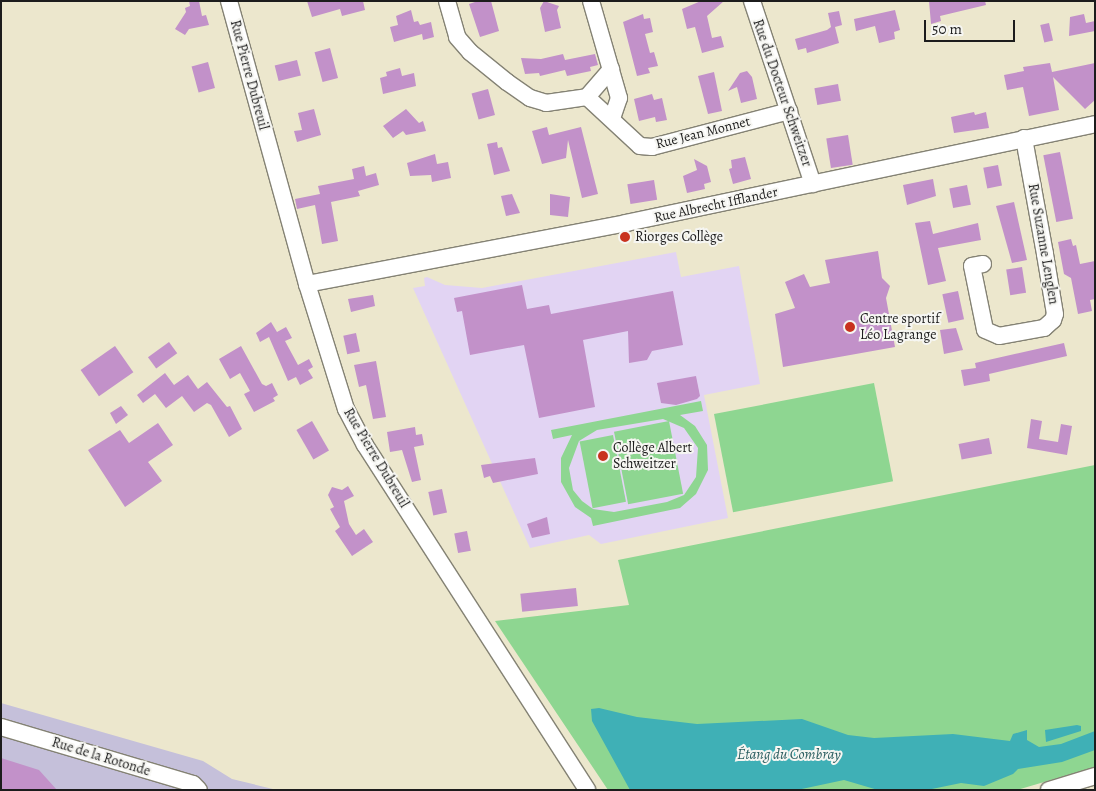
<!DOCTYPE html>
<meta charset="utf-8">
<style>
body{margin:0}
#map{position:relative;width:1096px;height:791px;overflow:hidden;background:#ece7cd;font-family:Alegreya,serif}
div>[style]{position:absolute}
.built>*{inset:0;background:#e2d4f3}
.industrial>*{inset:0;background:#c5c0da}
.green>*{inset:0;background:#8ed691;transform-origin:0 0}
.water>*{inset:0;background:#3fb0b6}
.building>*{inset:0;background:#c291c9;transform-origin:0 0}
.roads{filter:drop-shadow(1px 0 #848274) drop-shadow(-1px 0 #848274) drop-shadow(0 1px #848274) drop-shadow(0 -1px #848274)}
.minor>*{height:16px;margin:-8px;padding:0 8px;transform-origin:8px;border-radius:8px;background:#fff}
.dots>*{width:14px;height:14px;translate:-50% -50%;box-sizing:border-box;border:2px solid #f6f6f2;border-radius:50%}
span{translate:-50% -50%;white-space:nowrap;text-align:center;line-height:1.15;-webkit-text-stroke:4px #f6f6f2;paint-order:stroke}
.street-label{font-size:14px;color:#1c1c1c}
.poi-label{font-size:14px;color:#1c1c1c}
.left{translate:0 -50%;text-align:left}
.water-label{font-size:15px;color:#2c5f61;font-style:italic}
.frame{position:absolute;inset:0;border:2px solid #1c1c1c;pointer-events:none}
.scale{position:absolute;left:924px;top:20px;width:91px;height:22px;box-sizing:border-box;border:2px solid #1c1c1c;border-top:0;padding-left:6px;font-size:15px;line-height:18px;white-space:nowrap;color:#1c1c1c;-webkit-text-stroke:4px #f6f6f2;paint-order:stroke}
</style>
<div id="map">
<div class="built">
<i style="clip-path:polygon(676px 252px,681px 277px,739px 266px,760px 384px,704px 395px,728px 518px,601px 544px,589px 535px,530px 548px,413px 288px,425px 286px,424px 278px,427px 277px,445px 285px,482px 288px)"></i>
</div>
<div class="industrial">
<i style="clip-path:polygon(1px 703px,203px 761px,232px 779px,277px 790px,1px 790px)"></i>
</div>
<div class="green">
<i style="left:874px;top:383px;width:100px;height:163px;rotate:79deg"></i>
<i style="clip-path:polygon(evenodd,701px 401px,703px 411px,680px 415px,695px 426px,707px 445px,708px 470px,696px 494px,680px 508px,593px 526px,591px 518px,575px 507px,561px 482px,561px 458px,572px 435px,553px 439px,551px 430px,701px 401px,663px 419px,684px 428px,698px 448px,696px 477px,684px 495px,667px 502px,614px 512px,593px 509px,582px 501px,573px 490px,569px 468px,579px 441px,597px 430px,663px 419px)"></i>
<i style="left:669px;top:421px;width:74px;height:56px;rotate:79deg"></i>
<i style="left:613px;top:435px;width:68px;height:34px;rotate:79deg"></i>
<i style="clip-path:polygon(1095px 465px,1095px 767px,1017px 790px,608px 790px,495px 621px,629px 605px,618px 560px)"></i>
</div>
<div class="water">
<i style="clip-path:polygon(599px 708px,637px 717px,697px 724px,802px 719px,848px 735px,874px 738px,953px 734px,1010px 741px,1013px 734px,1027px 730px,1027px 740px,1039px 747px,1061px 744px,1095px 731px,1095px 750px,1062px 762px,1018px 769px,1013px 774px,984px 786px,961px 783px,927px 790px,878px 790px,844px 780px,797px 790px,630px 790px,592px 721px,591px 709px)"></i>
<i style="clip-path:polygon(1077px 725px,1081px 726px,1081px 731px,1046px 742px,1045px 730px)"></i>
</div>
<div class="building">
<i style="clip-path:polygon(189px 1px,199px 1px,202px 16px,206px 15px,209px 25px,189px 29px,185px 35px,175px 29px,186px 12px,185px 8px,190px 6px)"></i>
<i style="clip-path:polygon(307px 1px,363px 1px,365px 10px,342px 16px,340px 9px,312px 17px)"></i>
<i style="clip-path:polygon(478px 1px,491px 1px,499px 31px,480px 37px,469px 4px)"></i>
<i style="clip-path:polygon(544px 1px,559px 6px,557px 10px,561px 28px,545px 32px,540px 8px)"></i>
<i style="clip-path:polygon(701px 1px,724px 1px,707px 16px,712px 38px,721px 36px,724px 47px,702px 53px,695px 27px,687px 29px,682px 9px)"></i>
<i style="clip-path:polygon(929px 1px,985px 1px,986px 5px,940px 16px,941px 21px,931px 24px)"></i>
<i style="clip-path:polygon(411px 10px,414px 22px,418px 21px,420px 25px,431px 22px,434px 37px,423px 40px,422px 34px,394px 42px,390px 27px,398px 25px,396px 16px)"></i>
<i style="clip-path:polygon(895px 10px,900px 30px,894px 32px,895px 39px,879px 43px,875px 26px,856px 31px,854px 19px)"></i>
<i style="clip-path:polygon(839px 11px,842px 25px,835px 27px,839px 43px,807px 53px,806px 48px,798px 50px,795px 39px,827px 30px,831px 27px,828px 13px)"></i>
<i style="clip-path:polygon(643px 14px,644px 19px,650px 18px,653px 32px,645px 34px,650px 53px,654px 52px,658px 66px,648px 68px,650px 73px,637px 76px,623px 22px)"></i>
<i style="clip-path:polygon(1084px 14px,1086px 23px,1095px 21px,1095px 31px,1069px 36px,1070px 17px)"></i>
<i style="left:1049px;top:23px;width:18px;height:9px;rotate:77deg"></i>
<i style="left:330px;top:48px;width:31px;height:16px;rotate:75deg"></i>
<i style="clip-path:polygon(563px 54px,565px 60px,595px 54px,598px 65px,590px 67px,591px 71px,567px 76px,565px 70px,540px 76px,539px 73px,525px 74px,521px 58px,541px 59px)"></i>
<i style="left:297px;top:60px;width:16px;height:23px;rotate:76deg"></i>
<i style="left:208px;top:62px;width:27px;height:17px;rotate:75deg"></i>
<i style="clip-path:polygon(1050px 63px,1052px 72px,1095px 63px,1095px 100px,1085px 109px,1053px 77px,1059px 110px,1029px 116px,1023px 87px,1007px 90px,1004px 75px,1024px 71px,1023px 67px)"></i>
<i style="clip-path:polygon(400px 68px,402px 76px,414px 73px,416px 86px,383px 94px,380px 78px,387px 76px,386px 72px)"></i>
<i style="clip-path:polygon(747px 71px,752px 77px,757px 99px,741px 103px,737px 87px,728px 91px,740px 73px)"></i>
<i style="clip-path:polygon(714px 72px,722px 111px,708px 114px,698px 76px)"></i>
<i style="left:838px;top:84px;width:17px;height:24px;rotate:80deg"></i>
<i style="left:488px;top:89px;width:27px;height:17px;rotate:75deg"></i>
<i style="clip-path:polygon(652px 94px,654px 100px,662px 98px,667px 120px,656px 122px,655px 117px,639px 121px,634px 99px)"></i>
<i style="clip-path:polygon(314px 109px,321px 135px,297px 142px,294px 131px,302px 130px,298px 113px)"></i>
<i style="clip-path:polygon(406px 109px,419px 123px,423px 121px,426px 131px,406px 135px,403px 131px,393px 138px,383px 126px)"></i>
<i style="clip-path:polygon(974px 112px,975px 115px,986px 112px,989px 128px,954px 133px,951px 117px)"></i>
<i style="clip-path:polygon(547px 127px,549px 135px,581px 127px,598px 194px,582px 198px,568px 140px,566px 158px,542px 164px,532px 131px)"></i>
<i style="left:848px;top:135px;width:30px;height:22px;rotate:81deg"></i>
<i style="clip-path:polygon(497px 142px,498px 148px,502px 147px,510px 171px,494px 175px,487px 144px)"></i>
<i style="left:1060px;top:152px;width:68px;height:17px;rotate:79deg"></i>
<i style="clip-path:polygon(435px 154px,437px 164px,448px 162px,451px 178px,432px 182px,431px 175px,410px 176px,407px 163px)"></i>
<i style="clip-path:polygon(745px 157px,751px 179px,733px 184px,729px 169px,732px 168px,731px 160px)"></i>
<i style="clip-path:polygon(694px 159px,707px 166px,711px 182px,704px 184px,705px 189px,687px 193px,683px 176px,697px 170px)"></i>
<i style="left:998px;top:165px;width:21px;height:15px;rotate:79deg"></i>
<i style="clip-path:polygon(364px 166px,366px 176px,376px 173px,379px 185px,358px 191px,360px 196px,331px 202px,338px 241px,322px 244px,315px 205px,297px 209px,295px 199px,320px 194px,318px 186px,354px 179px,352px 169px)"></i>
<i style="clip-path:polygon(933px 179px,936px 196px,907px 205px,903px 185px)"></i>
<i style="left:654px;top:180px;width:20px;height:27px;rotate:81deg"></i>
<i style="left:967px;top:185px;width:20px;height:18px;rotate:79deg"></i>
<i style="clip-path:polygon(512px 194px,520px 213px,506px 216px,501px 196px)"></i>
<i style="clip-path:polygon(550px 194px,570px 197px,568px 217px,550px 215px)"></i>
<i style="clip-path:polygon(1014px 202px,1027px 260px,1012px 263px,996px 206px)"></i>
<i style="clip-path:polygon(930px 221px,933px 234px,978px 223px,981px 240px,938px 248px,946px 281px,928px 285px,915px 223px)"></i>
<i style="clip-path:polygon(1071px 239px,1073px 246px,1076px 245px,1080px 264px,1095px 261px,1095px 299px,1090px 300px,1092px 311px,1078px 314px,1071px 278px,1064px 274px,1058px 242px)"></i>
<i style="clip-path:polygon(878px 251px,882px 278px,890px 286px,886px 298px,895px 347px,783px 367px,775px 314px,795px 308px,785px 282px,804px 274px,810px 287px,830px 283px,825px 260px)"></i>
<i style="left:1022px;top:267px;width:26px;height:16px;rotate:81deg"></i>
<i style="clip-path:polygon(522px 285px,527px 309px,549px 305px,551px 314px,673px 291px,683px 345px,652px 351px,647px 360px,629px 363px,628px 331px,583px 340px,595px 407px,539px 418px,524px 345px,470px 355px,462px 311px,457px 312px,454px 298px)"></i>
<i style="left:958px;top:291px;width:29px;height:16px;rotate:78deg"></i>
<i style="clip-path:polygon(373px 295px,375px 306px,351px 312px,348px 299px)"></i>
<i style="clip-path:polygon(271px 322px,277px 332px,286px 327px,292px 338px,285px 341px,298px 365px,309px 359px,313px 367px,308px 370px,313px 378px,300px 385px,296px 377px,288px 381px,269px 337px,260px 342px,256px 333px)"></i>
<i style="clip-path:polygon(956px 328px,963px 350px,944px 354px,940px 330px)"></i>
<i style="left:356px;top:333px;width:19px;height:13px;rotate:78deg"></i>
<i style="left:169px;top:342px;width:14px;height:26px;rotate:54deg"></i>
<i style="clip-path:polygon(1064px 343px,1067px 356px,989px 374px,990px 381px,964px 386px,961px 370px,976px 368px,975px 363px)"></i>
<i style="left:115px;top:346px;width:32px;height:42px;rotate:55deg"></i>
<i style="clip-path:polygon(241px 346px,262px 384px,266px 386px,272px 383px,278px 395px,273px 398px,275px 401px,254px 412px,244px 394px,250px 391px,240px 373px,230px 379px,219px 359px)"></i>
<i style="clip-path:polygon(376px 361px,386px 417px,373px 419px,366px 385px,359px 387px,354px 365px)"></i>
<i style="clip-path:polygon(165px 373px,174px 385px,188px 375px,198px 389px,207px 382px,227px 407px,230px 406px,242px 429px,229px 437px,211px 405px,207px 403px,194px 412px,182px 396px,166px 408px,155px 394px,143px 403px,137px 395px)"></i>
<i style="clip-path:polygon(696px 376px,700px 396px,697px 399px,676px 405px,661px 403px,657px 383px)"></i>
<i style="clip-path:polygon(121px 406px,128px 415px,116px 424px,110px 413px)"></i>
<i style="clip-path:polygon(1031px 419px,1042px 421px,1039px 439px,1058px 442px,1061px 424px,1072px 426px,1067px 455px,1027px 448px)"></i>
<i style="left:312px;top:421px;width:34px;height:18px;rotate:60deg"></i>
<i style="clip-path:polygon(158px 423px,173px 445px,148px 462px,162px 481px,125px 507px,88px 450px,120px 430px,129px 443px)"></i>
<i style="clip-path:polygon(415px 427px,416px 435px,422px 434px,424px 445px,414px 447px,421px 480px,412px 482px,402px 450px,390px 452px,387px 432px)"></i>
<i style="left:989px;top:438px;width:16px;height:31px;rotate:79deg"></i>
<i style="clip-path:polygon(535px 458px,538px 474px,493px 483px,490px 476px,484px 478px,481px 465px)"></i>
<i style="clip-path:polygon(348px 486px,354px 496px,344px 501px,349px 524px,356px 535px,364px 529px,373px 542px,352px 556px,335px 531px,340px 527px,330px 509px,334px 507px,328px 495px,332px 487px,342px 490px)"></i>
<i style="left:442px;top:489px;width:24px;height:14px;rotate:78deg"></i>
<i style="clip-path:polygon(547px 517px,550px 534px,532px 538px,527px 524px)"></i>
<i style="left:467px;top:531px;width:20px;height:13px;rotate:79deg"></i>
<i style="left:576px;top:588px;width:18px;height:56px;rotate:84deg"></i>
<i style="clip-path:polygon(1px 758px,39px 770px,57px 790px,1px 790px)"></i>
</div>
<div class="roads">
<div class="minor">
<i style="left:229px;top:1px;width:294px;rotate:74.6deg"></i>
<i style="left:307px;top:284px;width:131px;rotate:72.7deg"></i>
<i style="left:346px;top:409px;width:41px;rotate:62.2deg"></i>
<i style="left:365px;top:445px;width:410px;rotate:57.2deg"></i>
<i style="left:447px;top:1px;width:37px;rotate:74deg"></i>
<i style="left:457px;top:37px;width:20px;rotate:49deg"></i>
<i style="left:470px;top:52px;width:48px;rotate:39deg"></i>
<i style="left:507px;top:82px;width:28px;rotate:35deg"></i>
<i style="left:530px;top:98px;width:17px;rotate:17deg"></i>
<i style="left:546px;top:103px;width:41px;rotate:-8.3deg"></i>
<i style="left:587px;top:97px;width:72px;rotate:42.8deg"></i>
<i style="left:640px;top:146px;width:12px;rotate:5deg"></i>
<i style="left:652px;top:147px;width:142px;rotate:-14.7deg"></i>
<i style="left:591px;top:1px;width:101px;rotate:73.9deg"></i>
<i style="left:619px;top:98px;width:21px;rotate:109deg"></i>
<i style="left:752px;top:1px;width:193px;rotate:71.6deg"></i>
<i style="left:587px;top:97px;width:37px;rotate:-49deg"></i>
<i style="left:983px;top:264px;width:11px;rotate:170deg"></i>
<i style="left:972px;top:266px;width:65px;rotate:78.5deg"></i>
<i style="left:985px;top:330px;width:15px;rotate:23deg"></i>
<i style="left:999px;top:336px;width:46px;rotate:-10.1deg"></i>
<i style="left:1044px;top:328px;width:12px;rotate:-42deg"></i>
<i style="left:1053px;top:320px;width:6px;rotate:-72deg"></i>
<i style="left:1055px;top:314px;width:61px;rotate:-99.5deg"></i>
<i style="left:1045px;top:254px;width:118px;rotate:-100.3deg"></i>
<i style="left:307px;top:284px;width:325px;rotate:-10.8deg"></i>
<i style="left:626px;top:223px;width:479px;rotate:-11.9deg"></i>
<i style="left:1px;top:727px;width:200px;rotate:16.5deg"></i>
<i style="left:193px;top:784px;width:8px;rotate:45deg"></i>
<i style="left:1049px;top:790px;width:48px;rotate:-16.9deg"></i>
</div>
</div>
<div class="dots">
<i style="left:625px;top:237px;background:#c8321e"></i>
<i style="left:850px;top:327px;background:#c8321e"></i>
<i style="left:603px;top:456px;background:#c8321e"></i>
</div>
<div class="street-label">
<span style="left:249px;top:75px;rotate:75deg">Rue Pierre Dubreuil</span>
<span style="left:782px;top:93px;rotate:71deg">Rue du Docteur Schweitzer</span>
<span style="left:703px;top:133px;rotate:-14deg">Rue Jean Monnet</span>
<span style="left:716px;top:205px;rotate:-12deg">Rue Albrecht Ifflander</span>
<span style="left:1043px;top:244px;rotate:80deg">Rue Suzanne Lenglen</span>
<span style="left:376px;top:458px;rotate:59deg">Rue Pierre Dubreuil</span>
<span style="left:101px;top:757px;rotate:17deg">Rue de la Rotonde</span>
</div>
<div class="poi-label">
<span class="left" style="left:635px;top:237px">Riorges Collège</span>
<span class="left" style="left:860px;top:327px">Centre sportif<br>Léo Lagrange</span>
<span class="left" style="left:613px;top:456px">Collège Albert<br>Schweitzer</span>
</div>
<div class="water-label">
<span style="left:789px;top:755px">Étang du Combray</span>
</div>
<div class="frame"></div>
<div class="scale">50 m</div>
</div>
